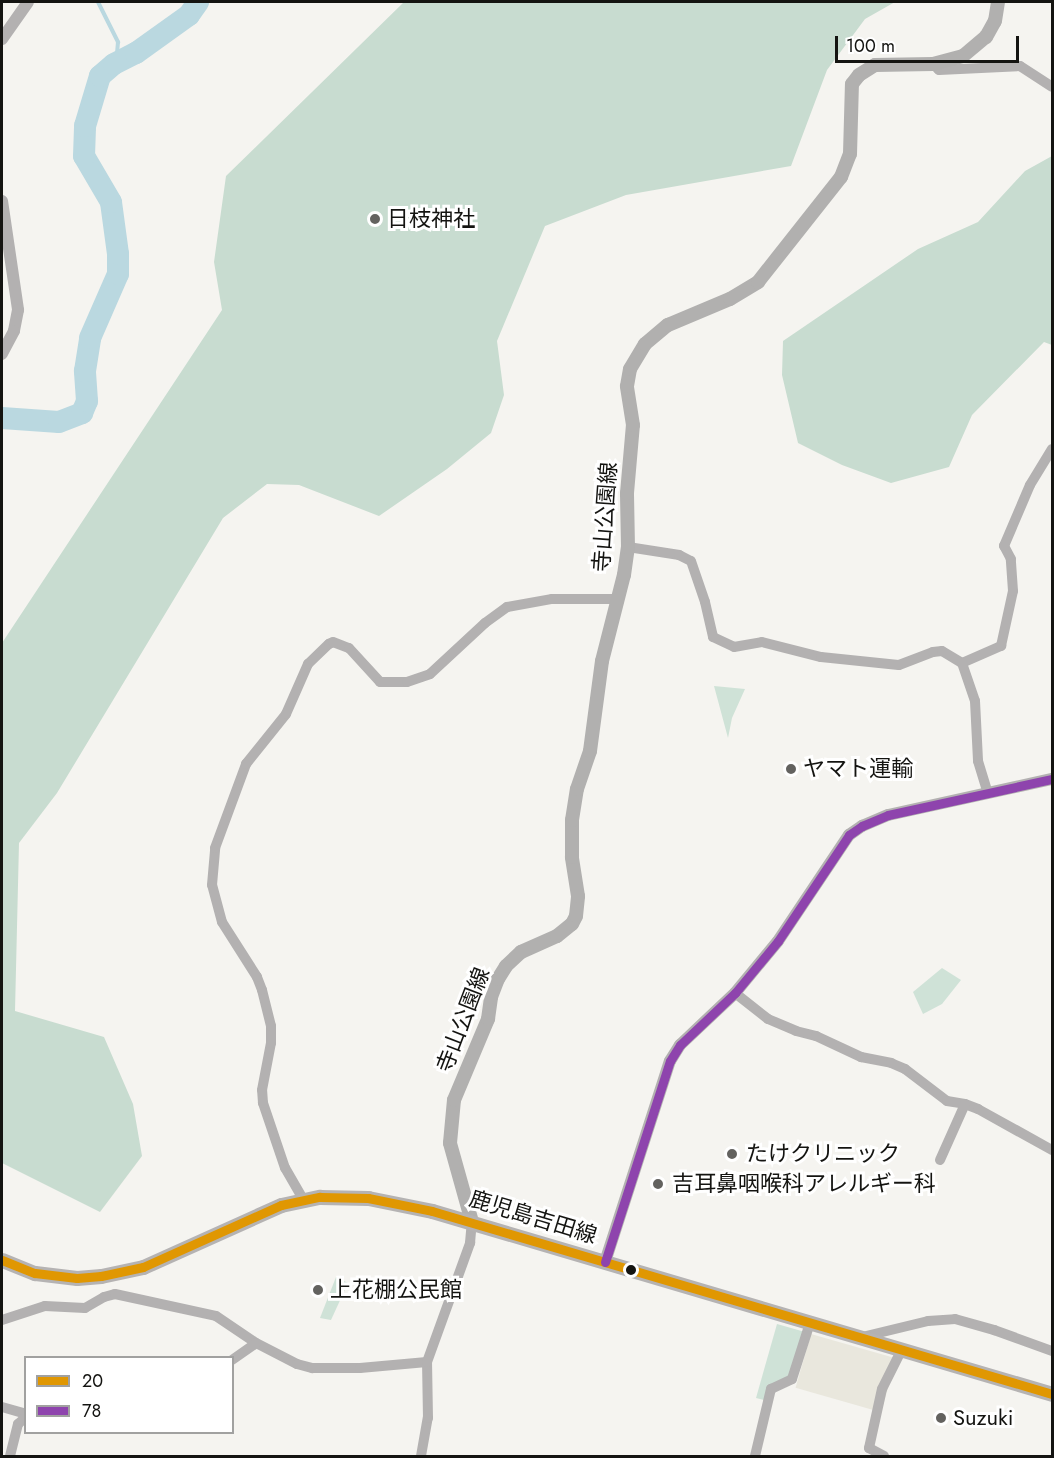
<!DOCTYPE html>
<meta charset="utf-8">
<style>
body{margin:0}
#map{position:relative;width:1054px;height:1458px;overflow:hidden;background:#f5f4f0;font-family:Jost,"Noto Sans JP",sans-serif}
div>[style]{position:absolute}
.built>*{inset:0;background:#e9e7dd;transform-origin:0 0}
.green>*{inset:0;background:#cfe2d7}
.forest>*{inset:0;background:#c8dcd0}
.stream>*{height:4px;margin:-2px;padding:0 2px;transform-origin:2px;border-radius:2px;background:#bad8e0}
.river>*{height:22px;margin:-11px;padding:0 11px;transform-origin:11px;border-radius:11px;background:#bad8e0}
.minor>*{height:10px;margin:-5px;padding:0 5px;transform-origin:5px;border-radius:5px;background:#b3b1b1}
.tertiary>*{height:12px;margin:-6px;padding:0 6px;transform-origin:6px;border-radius:6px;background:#b3b1b1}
.secondary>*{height:14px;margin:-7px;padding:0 7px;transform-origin:7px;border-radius:7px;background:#b1b0af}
.primary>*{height:15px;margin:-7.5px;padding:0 7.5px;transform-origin:7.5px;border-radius:7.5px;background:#b5b3b3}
.bus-1>*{height:9px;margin:-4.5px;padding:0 4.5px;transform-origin:4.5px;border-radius:4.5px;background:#e09702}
.bus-2>*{height:9px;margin:-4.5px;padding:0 4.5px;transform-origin:4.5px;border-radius:4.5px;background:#8e44ad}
.dots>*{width:16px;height:16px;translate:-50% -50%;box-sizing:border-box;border:3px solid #fff;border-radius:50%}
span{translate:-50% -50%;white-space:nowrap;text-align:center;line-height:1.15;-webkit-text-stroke:6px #fff;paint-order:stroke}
.poi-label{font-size:22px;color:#141411}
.left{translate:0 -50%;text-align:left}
.street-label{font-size:22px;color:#141411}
.frame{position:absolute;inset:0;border:3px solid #141411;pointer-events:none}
.legend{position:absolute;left:24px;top:1356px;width:210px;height:78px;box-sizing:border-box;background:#fff;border:2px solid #a1a1a0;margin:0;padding:8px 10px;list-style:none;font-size:18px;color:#141411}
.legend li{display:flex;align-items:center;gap:12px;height:30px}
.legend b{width:30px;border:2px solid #a1a1a0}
.scale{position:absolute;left:835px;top:36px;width:184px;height:27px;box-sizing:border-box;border:3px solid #141411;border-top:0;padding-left:8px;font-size:18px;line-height:21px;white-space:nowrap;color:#141411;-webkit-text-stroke:4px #fff;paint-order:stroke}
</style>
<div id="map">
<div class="built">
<i style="left:811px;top:1334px;width:89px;height:56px;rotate:16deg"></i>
</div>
<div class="green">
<i style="clip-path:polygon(714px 686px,745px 689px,732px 718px,728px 738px)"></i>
<i style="clip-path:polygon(942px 968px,961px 980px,942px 1004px,923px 1014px,913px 992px)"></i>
<i style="clip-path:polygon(336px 1277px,348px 1283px,331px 1320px,320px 1318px)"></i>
<i style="clip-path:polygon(777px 1324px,805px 1332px,791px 1377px,764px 1400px,756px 1398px)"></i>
</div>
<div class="forest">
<i style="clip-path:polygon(404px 2px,895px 2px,865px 19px,827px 70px,791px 166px,626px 195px,545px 226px,497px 341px,504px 395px,491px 433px,447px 469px,379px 516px,299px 485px,267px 484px,223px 518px,57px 793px,19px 843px,15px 1011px,104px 1037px,133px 1104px,142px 1156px,100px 1212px,2px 1163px,2px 643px,222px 310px,214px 262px,226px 176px)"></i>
<i style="clip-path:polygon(1052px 156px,1052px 345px,1044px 342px,972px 415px,949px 467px,891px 483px,842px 465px,798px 443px,782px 375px,783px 341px,918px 249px,978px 222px,1025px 171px)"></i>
</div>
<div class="stream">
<i style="left:98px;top:2px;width:45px;rotate:63.4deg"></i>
<i style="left:118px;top:42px;width:21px;rotate:95deg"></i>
</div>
<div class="river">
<i style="left:2px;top:418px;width:57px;rotate:4deg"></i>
<i style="left:59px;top:422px;width:25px;rotate:-21deg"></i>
<i style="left:82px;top:413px;width:13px;rotate:-67deg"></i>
<i style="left:87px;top:401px;width:30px;rotate:-94deg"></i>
<i style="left:85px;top:371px;width:33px;rotate:-81deg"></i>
<i style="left:90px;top:338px;width:70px;rotate:-66.4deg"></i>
<i style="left:118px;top:274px;width:20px;rotate:-90deg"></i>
<i style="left:118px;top:254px;width:52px;rotate:-97.7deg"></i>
<i style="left:111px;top:202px;width:53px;rotate:-120.4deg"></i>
<i style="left:84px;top:156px;width:30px;rotate:-88deg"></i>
<i style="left:85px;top:126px;width:52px;rotate:-73.3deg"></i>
<i style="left:100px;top:76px;width:18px;rotate:-41deg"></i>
<i style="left:114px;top:64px;width:25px;rotate:-27deg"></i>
<i style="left:136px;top:53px;width:65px;rotate:-35.6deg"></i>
<i style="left:189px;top:15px;width:16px;rotate:-55deg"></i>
</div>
<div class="minor">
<i style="left:933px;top:64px;width:8px;rotate:45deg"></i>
<i style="left:939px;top:70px;width:81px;rotate:-2.8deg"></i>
<i style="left:1020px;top:66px;width:38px;rotate:33deg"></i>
<i style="left:628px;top:547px;width:52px;rotate:8.9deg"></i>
<i style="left:679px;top:555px;width:13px;rotate:27deg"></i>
<i style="left:691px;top:561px;width:43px;rotate:71.1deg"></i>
<i style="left:705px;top:602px;width:36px;rotate:77deg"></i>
<i style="left:713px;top:637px;width:23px;rotate:25deg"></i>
<i style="left:734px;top:647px;width:28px;rotate:-10deg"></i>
<i style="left:762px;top:642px;width:61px;rotate:14.3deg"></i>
<i style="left:821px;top:657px;width:78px;rotate:5.9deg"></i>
<i style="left:899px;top:665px;width:36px;rotate:-21deg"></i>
<i style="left:933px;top:652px;width:9px;rotate:-6deg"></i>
<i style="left:942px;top:651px;width:23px;rotate:31deg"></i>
<i style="left:962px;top:663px;width:43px;rotate:-23.6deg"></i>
<i style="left:1001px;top:646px;width:56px;rotate:-77.7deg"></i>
<i style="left:1013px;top:591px;width:32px;rotate:-94deg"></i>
<i style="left:1011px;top:559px;width:15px;rotate:-118deg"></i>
<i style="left:1004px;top:546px;width:66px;rotate:-66.9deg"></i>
<i style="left:1030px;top:485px;width:42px;rotate:-58.6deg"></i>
<i style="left:962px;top:663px;width:40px;rotate:71.1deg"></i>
<i style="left:975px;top:701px;width:60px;rotate:87.1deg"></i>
<i style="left:978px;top:761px;width:34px;rotate:73deg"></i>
<i style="left:735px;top:993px;width:42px;rotate:38.2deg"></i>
<i style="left:768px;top:1019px;width:30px;rotate:23deg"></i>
<i style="left:796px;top:1031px;width:21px;rotate:14deg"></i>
<i style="left:816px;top:1036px;width:50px;rotate:25deg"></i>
<i style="left:861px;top:1057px;width:31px;rotate:11deg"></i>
<i style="left:891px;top:1063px;width:15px;rotate:23deg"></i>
<i style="left:905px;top:1069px;width:53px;rotate:37.3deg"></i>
<i style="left:947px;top:1101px;width:18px;rotate:9deg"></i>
<i style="left:965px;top:1104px;width:14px;rotate:21deg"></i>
<i style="left:978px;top:1109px;width:85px;rotate:29deg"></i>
<i style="left:940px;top:1160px;width:61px;rotate:-65.9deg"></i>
<i style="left:303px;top:1199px;width:36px;rotate:-120deg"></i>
<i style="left:285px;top:1168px;width:69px;rotate:-108.7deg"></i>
<i style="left:263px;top:1103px;width:13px;rotate:-94deg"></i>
<i style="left:262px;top:1090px;width:48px;rotate:-79.2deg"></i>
<i style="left:271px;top:1043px;width:17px;rotate:-90deg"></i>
<i style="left:271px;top:1026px;width:37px;rotate:-104deg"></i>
<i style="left:262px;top:990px;width:14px;rotate:-111deg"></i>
<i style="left:257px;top:977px;width:65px;rotate:-122.5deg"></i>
<i style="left:222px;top:922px;width:38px;rotate:-105deg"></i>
<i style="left:212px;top:885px;width:37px;rotate:-85deg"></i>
<i style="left:215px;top:848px;width:90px;rotate:-69.7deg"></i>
<i style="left:246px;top:764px;width:64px;rotate:-51.3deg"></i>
<i style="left:286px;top:714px;width:55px;rotate:-66.3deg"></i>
<i style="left:308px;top:664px;width:29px;rotate:-44deg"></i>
<i style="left:329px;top:644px;width:4px;rotate:-27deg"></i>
<i style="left:333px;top:642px;width:17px;rotate:21deg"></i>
<i style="left:349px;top:648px;width:46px;rotate:47.6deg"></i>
<i style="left:380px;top:682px;width:27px"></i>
<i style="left:407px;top:682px;width:24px;rotate:-19deg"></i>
<i style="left:430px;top:674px;width:75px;rotate:-42.8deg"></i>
<i style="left:485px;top:623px;width:27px;rotate:-36deg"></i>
<i style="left:507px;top:607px;width:46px;rotate:-10.1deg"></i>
<i style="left:552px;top:599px;width:65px"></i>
<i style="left:2px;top:1320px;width:45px;rotate:-18deg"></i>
<i style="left:45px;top:1306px;width:40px;rotate:2.9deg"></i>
<i style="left:85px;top:1308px;width:22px;rotate:-30deg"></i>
<i style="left:104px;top:1297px;width:11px;rotate:-15deg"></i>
<i style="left:115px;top:1294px;width:103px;rotate:12.3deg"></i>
<i style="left:216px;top:1316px;width:48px;rotate:34deg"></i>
<i style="left:256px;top:1343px;width:46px;rotate:27.1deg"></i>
<i style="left:297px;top:1364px;width:16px;rotate:15deg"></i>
<i style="left:312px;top:1368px;width:48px"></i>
<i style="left:360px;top:1368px;width:67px;rotate:-5.1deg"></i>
<i style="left:862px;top:1337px;width:68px;rotate:-13.6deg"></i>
<i style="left:928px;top:1321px;width:27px;rotate:-4deg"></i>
<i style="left:955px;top:1319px;width:41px;rotate:15.8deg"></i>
<i style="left:994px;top:1330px;width:62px;rotate:19.9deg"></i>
<i style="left:232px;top:1360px;width:29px;rotate:-35deg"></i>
<i style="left:2px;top:1407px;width:25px;rotate:16deg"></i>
<i style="left:10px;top:1456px;width:33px;rotate:-76deg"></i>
<i style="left:18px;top:1424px;width:11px;rotate:-41deg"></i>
<i style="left:421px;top:1456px;width:39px;rotate:-80deg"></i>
<i style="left:428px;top:1418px;width:56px;rotate:-91deg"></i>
<i style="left:427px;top:1362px;width:127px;rotate:-70.1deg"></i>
<i style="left:470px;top:1243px;width:21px;rotate:-85deg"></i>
<i style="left:755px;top:1456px;width:69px;rotate:-76.6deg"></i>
<i style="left:771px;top:1389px;width:23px;rotate:-25deg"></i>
<i style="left:792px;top:1379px;width:59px;rotate:-72.2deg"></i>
<i style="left:884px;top:1456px;width:17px;rotate:-152deg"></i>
<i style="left:869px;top:1448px;width:60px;rotate:-77.6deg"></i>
<i style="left:882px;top:1389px;width:45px;rotate:-63.4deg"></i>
</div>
<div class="tertiary">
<i style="left:2px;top:39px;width:45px;rotate:-54.9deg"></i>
<i style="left:2px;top:201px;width:110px;rotate:81.6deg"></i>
<i style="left:18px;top:310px;width:21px;rotate:101deg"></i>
<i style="left:14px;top:331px;width:26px;rotate:118deg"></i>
<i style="left:605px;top:1262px;width:211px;rotate:-72.1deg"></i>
<i style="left:670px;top:1061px;width:19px;rotate:-58deg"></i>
<i style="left:680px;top:1045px;width:76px;rotate:-43.4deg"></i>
<i style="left:735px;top:993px;width:67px;rotate:-50.4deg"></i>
<i style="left:778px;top:941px;width:128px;rotate:-56.2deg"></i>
<i style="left:849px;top:835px;width:16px;rotate:-35deg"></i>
<i style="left:862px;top:826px;width:28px;rotate:-23deg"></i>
<i style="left:888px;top:815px;width:168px;rotate:-12.4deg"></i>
</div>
<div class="secondary">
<i style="left:472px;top:1222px;width:82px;rotate:-105.6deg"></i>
<i style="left:450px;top:1143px;width:43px;rotate:-84.7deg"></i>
<i style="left:454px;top:1100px;width:88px;rotate:-67.2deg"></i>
<i style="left:488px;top:1019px;width:22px;rotate:-82deg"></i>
<i style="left:491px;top:997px;width:19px;rotate:-69deg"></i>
<i style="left:498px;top:979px;width:15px;rotate:-58deg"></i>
<i style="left:506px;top:966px;width:21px;rotate:-43deg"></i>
<i style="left:521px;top:952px;width:39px;rotate:-24deg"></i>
<i style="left:557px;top:936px;width:19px;rotate:-39deg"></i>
<i style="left:572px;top:924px;width:9px;rotate:-63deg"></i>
<i style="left:576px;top:916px;width:20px;rotate:-84deg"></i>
<i style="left:578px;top:896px;width:39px;rotate:-99deg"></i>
<i style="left:572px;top:857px;width:37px;rotate:-90deg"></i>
<i style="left:572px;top:820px;width:31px;rotate:-81deg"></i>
<i style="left:577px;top:789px;width:40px;rotate:-71.1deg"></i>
<i style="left:590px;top:751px;width:91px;rotate:-82.4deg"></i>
<i style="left:602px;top:661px;width:89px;rotate:-75.7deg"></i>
<i style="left:624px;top:575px;width:28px;rotate:-82deg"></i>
<i style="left:628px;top:547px;width:54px;rotate:-91.1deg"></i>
<i style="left:627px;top:493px;width:68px;rotate:-85deg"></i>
<i style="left:633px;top:425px;width:39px;rotate:-99deg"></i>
<i style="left:627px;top:386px;width:17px;rotate:-80deg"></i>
<i style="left:630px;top:369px;width:29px;rotate:-59deg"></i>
<i style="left:645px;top:344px;width:30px;rotate:-40deg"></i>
<i style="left:668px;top:325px;width:67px;rotate:-22.8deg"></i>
<i style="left:730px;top:299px;width:33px;rotate:-31deg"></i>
<i style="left:758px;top:282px;width:134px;rotate:-51.7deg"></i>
<i style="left:841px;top:177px;width:25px;rotate:-69deg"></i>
<i style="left:850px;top:154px;width:70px;rotate:-88.4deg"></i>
<i style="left:852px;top:84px;width:11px;rotate:-52deg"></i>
<i style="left:859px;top:75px;width:19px;rotate:-32deg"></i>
<i style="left:875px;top:65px;width:58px;rotate:-1deg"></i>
<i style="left:933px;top:64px;width:31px;rotate:-15deg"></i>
<i style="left:963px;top:56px;width:30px;rotate:-40deg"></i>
<i style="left:986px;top:37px;width:18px;rotate:-61deg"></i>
<i style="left:995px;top:21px;width:19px;rotate:-81deg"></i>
</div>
<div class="primary">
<i style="left:2px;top:1260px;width:35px;rotate:22deg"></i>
<i style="left:35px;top:1273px;width:42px;rotate:6.8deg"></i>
<i style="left:77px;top:1278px;width:24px;rotate:-5deg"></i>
<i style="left:101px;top:1276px;width:43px;rotate:-12.1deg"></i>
<i style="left:143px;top:1267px;width:151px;rotate:-24.2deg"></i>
<i style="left:281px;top:1205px;width:40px;rotate:-12deg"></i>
<i style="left:320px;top:1197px;width:48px;rotate:1.2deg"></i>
<i style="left:368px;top:1198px;width:65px;rotate:11.5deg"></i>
<i style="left:432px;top:1211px;width:646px;rotate:16.44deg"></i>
</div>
<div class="bus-1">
<i style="left:2px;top:1260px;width:35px;rotate:22deg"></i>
<i style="left:35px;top:1273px;width:42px;rotate:6.8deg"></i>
<i style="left:77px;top:1278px;width:24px;rotate:-5deg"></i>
<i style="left:101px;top:1276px;width:43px;rotate:-12.1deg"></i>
<i style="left:143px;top:1267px;width:151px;rotate:-24.2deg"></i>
<i style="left:281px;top:1205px;width:40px;rotate:-12deg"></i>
<i style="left:320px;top:1197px;width:48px;rotate:1.2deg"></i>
<i style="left:368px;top:1198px;width:65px;rotate:11.5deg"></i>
<i style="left:432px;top:1211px;width:646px;rotate:16.44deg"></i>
</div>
<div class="bus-2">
<i style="left:605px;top:1262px;width:211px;rotate:-72.1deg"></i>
<i style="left:670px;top:1061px;width:19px;rotate:-58deg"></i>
<i style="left:680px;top:1045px;width:76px;rotate:-43.4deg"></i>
<i style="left:735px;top:993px;width:67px;rotate:-50.4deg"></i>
<i style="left:778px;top:941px;width:128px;rotate:-56.2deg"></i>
<i style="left:849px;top:835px;width:16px;rotate:-35deg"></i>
<i style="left:862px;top:826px;width:28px;rotate:-23deg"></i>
<i style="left:888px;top:815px;width:168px;rotate:-12.4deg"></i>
</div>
<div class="dots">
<i style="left:375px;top:219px;background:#63625f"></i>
<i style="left:791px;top:769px;background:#63625f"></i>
<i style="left:732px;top:1154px;background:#63625f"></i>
<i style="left:658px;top:1184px;background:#63625f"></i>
<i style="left:631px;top:1270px;background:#141411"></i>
<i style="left:318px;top:1290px;background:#63625f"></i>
<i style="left:941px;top:1418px;background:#63625f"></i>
</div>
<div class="poi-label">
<span class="left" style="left:387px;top:219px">日枝神社</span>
<span class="left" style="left:803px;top:769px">ヤマト運輸</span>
<span class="left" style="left:746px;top:1154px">たけクリニック</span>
<span class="left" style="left:672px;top:1184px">吉耳鼻咽喉科アレルギー科</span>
<span class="left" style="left:330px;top:1290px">上花棚公民館</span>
<span class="left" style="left:953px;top:1418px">Suzuki</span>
</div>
<div class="street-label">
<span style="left:605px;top:517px;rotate:-86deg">寺山公園線</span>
<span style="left:463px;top:1020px;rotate:-69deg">寺山公園線</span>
<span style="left:533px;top:1217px;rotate:17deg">鹿児島吉田線</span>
</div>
<div class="frame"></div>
<ul class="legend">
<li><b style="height:8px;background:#e09702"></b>20</li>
<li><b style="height:8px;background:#8e44ad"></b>78</li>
</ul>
<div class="scale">100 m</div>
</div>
